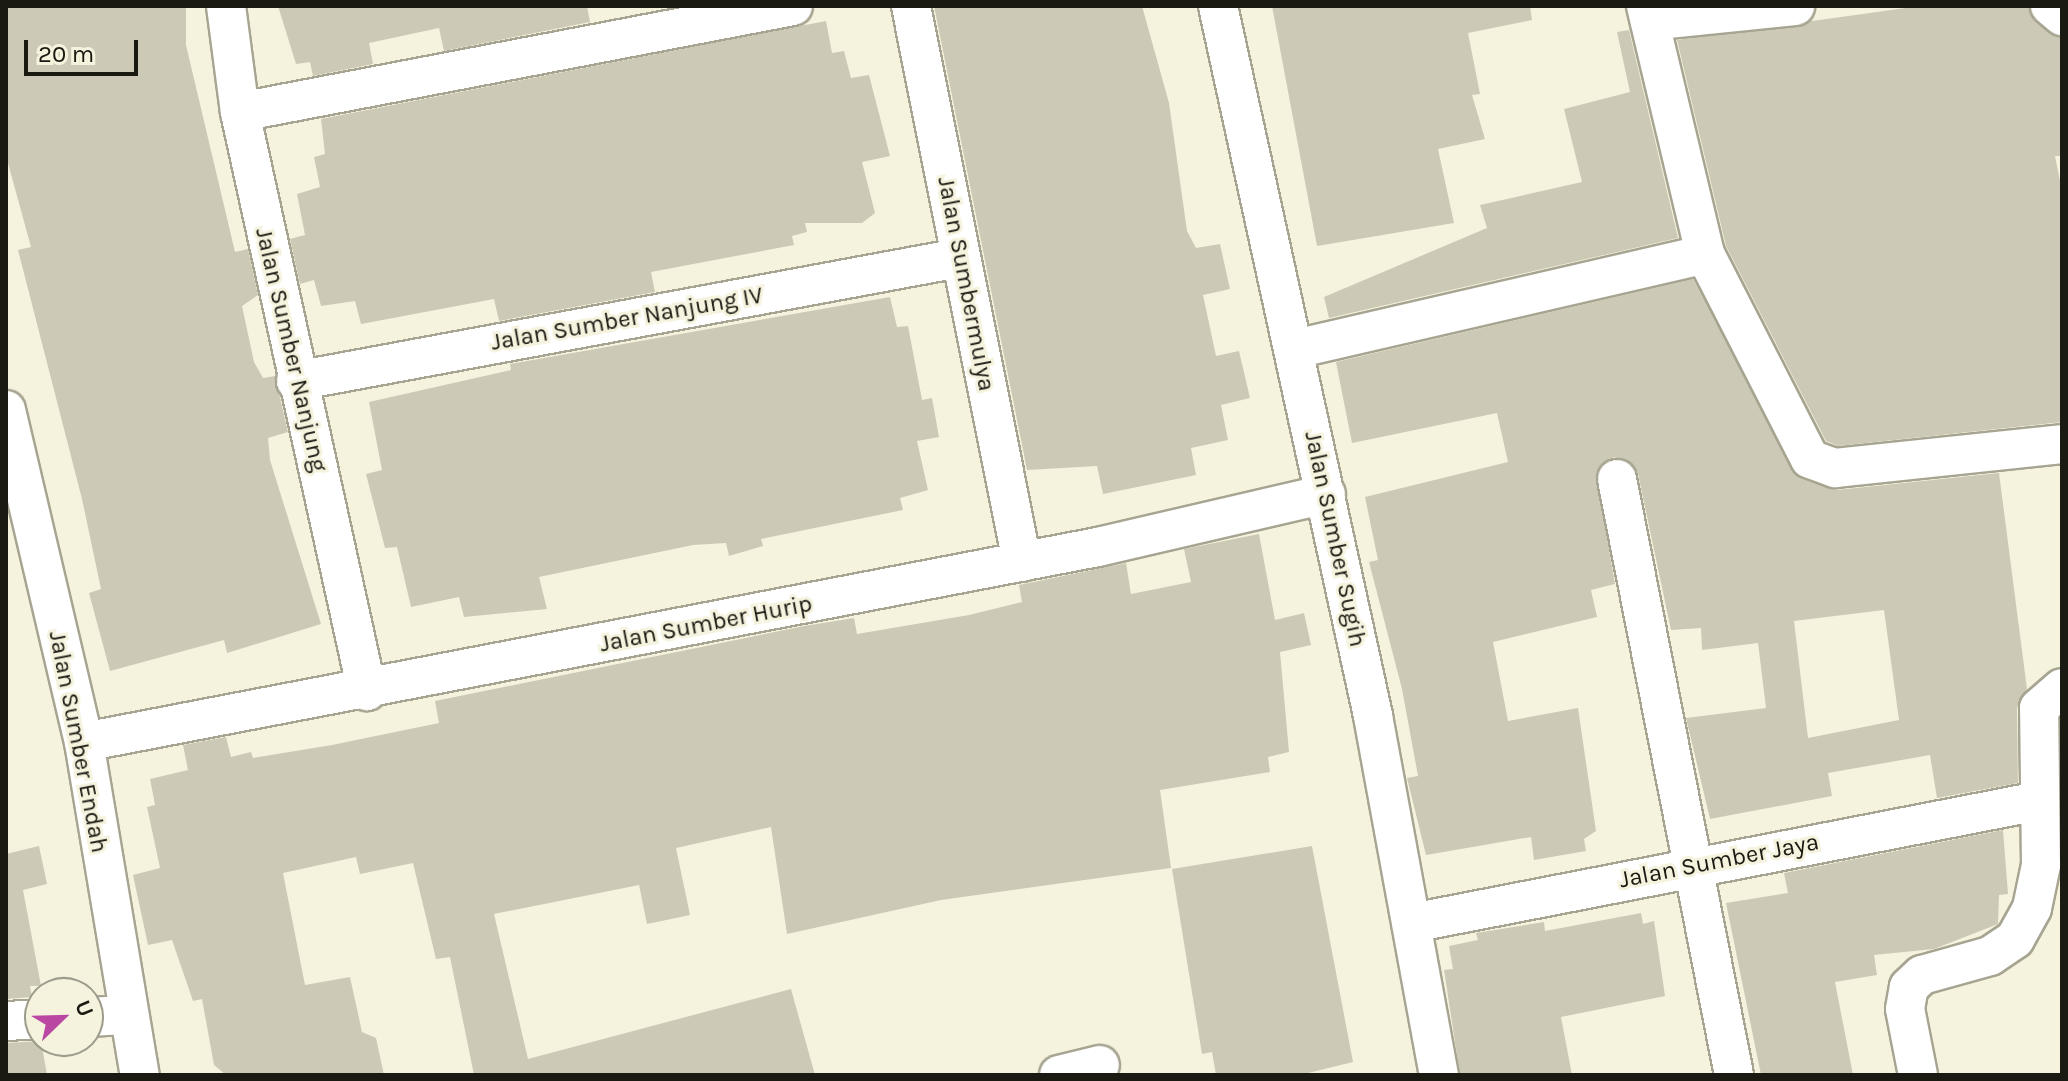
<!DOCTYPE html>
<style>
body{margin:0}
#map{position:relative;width:2068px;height:1081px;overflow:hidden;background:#f5f3de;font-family:Karla,sans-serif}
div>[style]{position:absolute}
.building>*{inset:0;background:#cccab6}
.roads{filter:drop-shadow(2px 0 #a7a591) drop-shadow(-2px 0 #a7a591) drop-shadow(0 2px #a7a591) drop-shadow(0 -2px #a7a591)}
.minor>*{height:38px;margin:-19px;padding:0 19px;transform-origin:19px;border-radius:19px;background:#fff}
span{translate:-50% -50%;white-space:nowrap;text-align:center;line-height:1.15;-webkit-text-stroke:6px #f5f3de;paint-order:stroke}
.street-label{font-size:24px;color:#1a1912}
.frame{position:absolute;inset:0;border:8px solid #1a1912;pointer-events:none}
.north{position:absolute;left:24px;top:977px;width:80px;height:80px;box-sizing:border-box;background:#f5f3de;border:2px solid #9d9c8c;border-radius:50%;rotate:67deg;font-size:22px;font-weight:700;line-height:32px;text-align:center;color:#1a1912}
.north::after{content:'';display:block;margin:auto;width:28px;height:36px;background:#ba48a2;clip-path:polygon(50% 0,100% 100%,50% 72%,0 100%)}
.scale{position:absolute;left:24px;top:40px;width:114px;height:36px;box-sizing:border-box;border:4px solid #1a1912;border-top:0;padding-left:10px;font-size:24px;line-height:28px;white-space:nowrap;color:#1a1912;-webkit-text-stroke:6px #f5f3de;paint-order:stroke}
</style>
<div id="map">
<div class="building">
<i style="clip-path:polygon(6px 6px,186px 6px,186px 45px,235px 252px,248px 249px,258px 295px,242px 306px,254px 362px,263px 378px,275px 376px,288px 432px,268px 438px,270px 460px,321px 624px,227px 653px,224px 640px,110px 671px,89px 593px,101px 589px,82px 499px,18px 250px,31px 247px,6px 156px)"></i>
<i style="clip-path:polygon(278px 6px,587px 6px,590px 22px,444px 51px,439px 28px,369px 43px,373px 64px,313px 76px,310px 62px,296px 64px)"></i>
<i style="clip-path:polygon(934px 6px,1142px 6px,1169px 103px,1187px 231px,1196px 248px,1220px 244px,1230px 289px,1203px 295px,1216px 356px,1239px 351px,1250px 398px,1221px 405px,1228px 440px,1191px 448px,1196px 475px,1103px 494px,1097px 466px,1027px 470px)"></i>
<i style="clip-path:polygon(1272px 6px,1530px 6px,1532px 20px,1468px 33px,1480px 94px,1472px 95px,1485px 139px,1438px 149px,1454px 223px,1317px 246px)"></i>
<i style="clip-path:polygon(1920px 6px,2029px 6px,2036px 23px,2062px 37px,2062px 156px,2055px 156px,2062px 191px,2062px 422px,1838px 446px,1826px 441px,1726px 246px,1677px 40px)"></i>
<i style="clip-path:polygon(826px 21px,832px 53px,844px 51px,851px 78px,869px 75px,890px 156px,862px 162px,875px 213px,862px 223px,805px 223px,807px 232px,792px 236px,794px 245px,651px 272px,655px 292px,499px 321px,494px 299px,361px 324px,355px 301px,321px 306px,314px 280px,300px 284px,290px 239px,305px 235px,297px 194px,320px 187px,314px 157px,325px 154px,321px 119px)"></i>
<i style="clip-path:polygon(1629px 30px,1678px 238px,1329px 318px,1324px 297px,1487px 228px,1480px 205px,1582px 182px,1564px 109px,1630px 92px,1617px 32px)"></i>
<i style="clip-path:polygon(evenodd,1693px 279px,1802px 479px,1837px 490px,1999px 473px,2027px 689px,2017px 708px,2018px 783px,1937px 798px,1930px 755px,1828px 773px,1832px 796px,1710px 819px,1686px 718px,1766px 708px,1758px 643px,1702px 650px,1701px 628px,1671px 630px,1638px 474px,1614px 457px,1596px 473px,1615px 584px,1591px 590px,1597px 617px,1493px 642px,1508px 721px,1578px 708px,1596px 831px,1584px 839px,1586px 851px,1534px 860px,1531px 837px,1426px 855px,1407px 778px,1418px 776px,1402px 689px,1369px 562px,1378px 560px,1365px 497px,1508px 462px,1497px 413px,1352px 443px,1336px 362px,1693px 279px,1884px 610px,1899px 720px,1808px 738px,1794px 621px,1884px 610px)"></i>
<i style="clip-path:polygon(890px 297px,897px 327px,908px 326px,922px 400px,932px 398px,939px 437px,917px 441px,928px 490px,900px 498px,903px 510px,761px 539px,763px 546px,729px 556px,726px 543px,693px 545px,539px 577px,547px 609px,464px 617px,459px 597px,411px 607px,397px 547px,385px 548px,366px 474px,382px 470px,369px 402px,511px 370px,510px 364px)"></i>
<i style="clip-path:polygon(1259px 534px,1275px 620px,1304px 613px,1311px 645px,1280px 652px,1289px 752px,1268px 757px,1270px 772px,1160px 790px,1171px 868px,941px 900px,787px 934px,771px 827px,676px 848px,690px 915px,647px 924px,639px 885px,494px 914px,528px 1059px,791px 989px,815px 1075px,474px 1075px,450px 957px,436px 959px,413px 863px,360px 874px,356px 857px,283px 873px,305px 985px,350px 977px,362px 1032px,376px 1038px,384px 1075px,226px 1075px,214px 1065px,202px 999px,193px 1001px,172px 940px,148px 945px,133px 875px,160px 868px,147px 807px,155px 805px,150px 779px,188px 770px,183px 745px,226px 737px,231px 757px,251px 752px,253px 758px,332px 745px,439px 723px,435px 701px,804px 626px,854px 618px,857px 634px,969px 615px,1022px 602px,1019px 585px,1126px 563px,1131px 594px,1191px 582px,1184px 549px)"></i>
<i style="clip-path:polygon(2003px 830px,2008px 894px,1999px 895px,1998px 924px,1934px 949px,1874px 955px,1877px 975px,1835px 982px,1853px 1075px,1761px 1075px,1726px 903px,1788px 893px,1784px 873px)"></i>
<i style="clip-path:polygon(39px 846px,47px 884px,23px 890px,41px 986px,30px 986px,32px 997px,6px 999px,6px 854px)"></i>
<i style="clip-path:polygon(1312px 846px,1353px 1062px,1300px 1075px,1216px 1075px,1212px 1052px,1202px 1054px,1172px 869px)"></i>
<i style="clip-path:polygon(1641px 913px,1643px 924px,1654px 921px,1665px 996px,1561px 1017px,1572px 1075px,1460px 1075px,1444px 970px,1453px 969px,1449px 946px,1478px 940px,1476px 933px,1544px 922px,1545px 931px)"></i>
<i style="clip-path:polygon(41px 1041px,47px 1075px,6px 1075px,6px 1043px)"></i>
</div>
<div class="roads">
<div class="minor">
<i style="left:226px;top:6px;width:107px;rotate:82.5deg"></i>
<i style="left:240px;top:112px;width:593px;rotate:77.63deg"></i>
<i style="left:911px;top:6px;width:567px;rotate:78.71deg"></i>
<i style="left:1218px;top:6px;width:727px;rotate:77.68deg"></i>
<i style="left:1373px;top:716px;width:365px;rotate:79.6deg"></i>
<i style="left:1646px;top:6px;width:255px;rotate:76.6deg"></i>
<i style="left:1705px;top:254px;width:230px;rotate:62.9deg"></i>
<i style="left:1810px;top:459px;width:27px;rotate:20deg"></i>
<i style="left:1835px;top:468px;width:228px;rotate:-6deg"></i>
<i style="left:2050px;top:6px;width:16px;rotate:40deg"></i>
<i style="left:1650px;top:21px;width:146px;rotate:-5.9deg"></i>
<i style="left:240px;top:112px;width:563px;rotate:-10.85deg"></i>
<i style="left:1295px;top:349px;width:421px;rotate:-13deg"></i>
<i style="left:296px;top:381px;width:674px;rotate:-10.51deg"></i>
<i style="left:6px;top:410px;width:341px;rotate:76.8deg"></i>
<i style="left:84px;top:742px;width:338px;rotate:80.5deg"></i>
<i style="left:1617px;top:479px;width:607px;rotate:78.89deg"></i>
<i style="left:84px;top:742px;width:1033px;rotate:-10.89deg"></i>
<i style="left:1098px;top:547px;width:234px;rotate:-13.1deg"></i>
<i style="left:1412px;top:923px;width:628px;rotate:-11.02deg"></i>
<i style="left:88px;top:1017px;width:38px;rotate:-3deg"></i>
<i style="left:6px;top:1021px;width:34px;rotate:-3deg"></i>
<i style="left:1059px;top:1075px;width:42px;rotate:-13.7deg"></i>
<i style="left:1918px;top:1075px;width:67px;rotate:-101.1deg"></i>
<i style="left:1905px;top:1009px;width:22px;rotate:-80deg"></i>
<i style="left:1909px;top:987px;width:18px;rotate:-43deg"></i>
<i style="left:1922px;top:975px;width:71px;rotate:-15.6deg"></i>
<i style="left:1990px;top:956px;width:30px;rotate:-34deg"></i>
<i style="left:2015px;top:939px;width:35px;rotate:-61deg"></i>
<i style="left:2032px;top:908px;width:44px;rotate:-78.2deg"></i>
<i style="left:2041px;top:865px;width:157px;rotate:-90.7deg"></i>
<i style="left:2039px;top:708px;width:30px;rotate:-41deg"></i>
</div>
</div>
<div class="street-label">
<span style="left:966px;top:284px;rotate:79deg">Jalan Sumbermulya</span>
<span style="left:627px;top:319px;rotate:-10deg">Jalan Sumber Nanjung IV</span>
<span style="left:291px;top:350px;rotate:77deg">Jalan Sumber Nanjung</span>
<span style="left:1335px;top:539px;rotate:78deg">Jalan Sumber Sugih</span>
<span style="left:706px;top:624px;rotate:-11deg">Jalan Sumber Hurip</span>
<span style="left:78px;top:742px;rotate:79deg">Jalan Sumber Endah</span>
<span style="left:1719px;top:861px;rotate:-11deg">Jalan Sumber Jaya</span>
</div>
<div class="frame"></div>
<div class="north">U</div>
<div class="scale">20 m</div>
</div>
